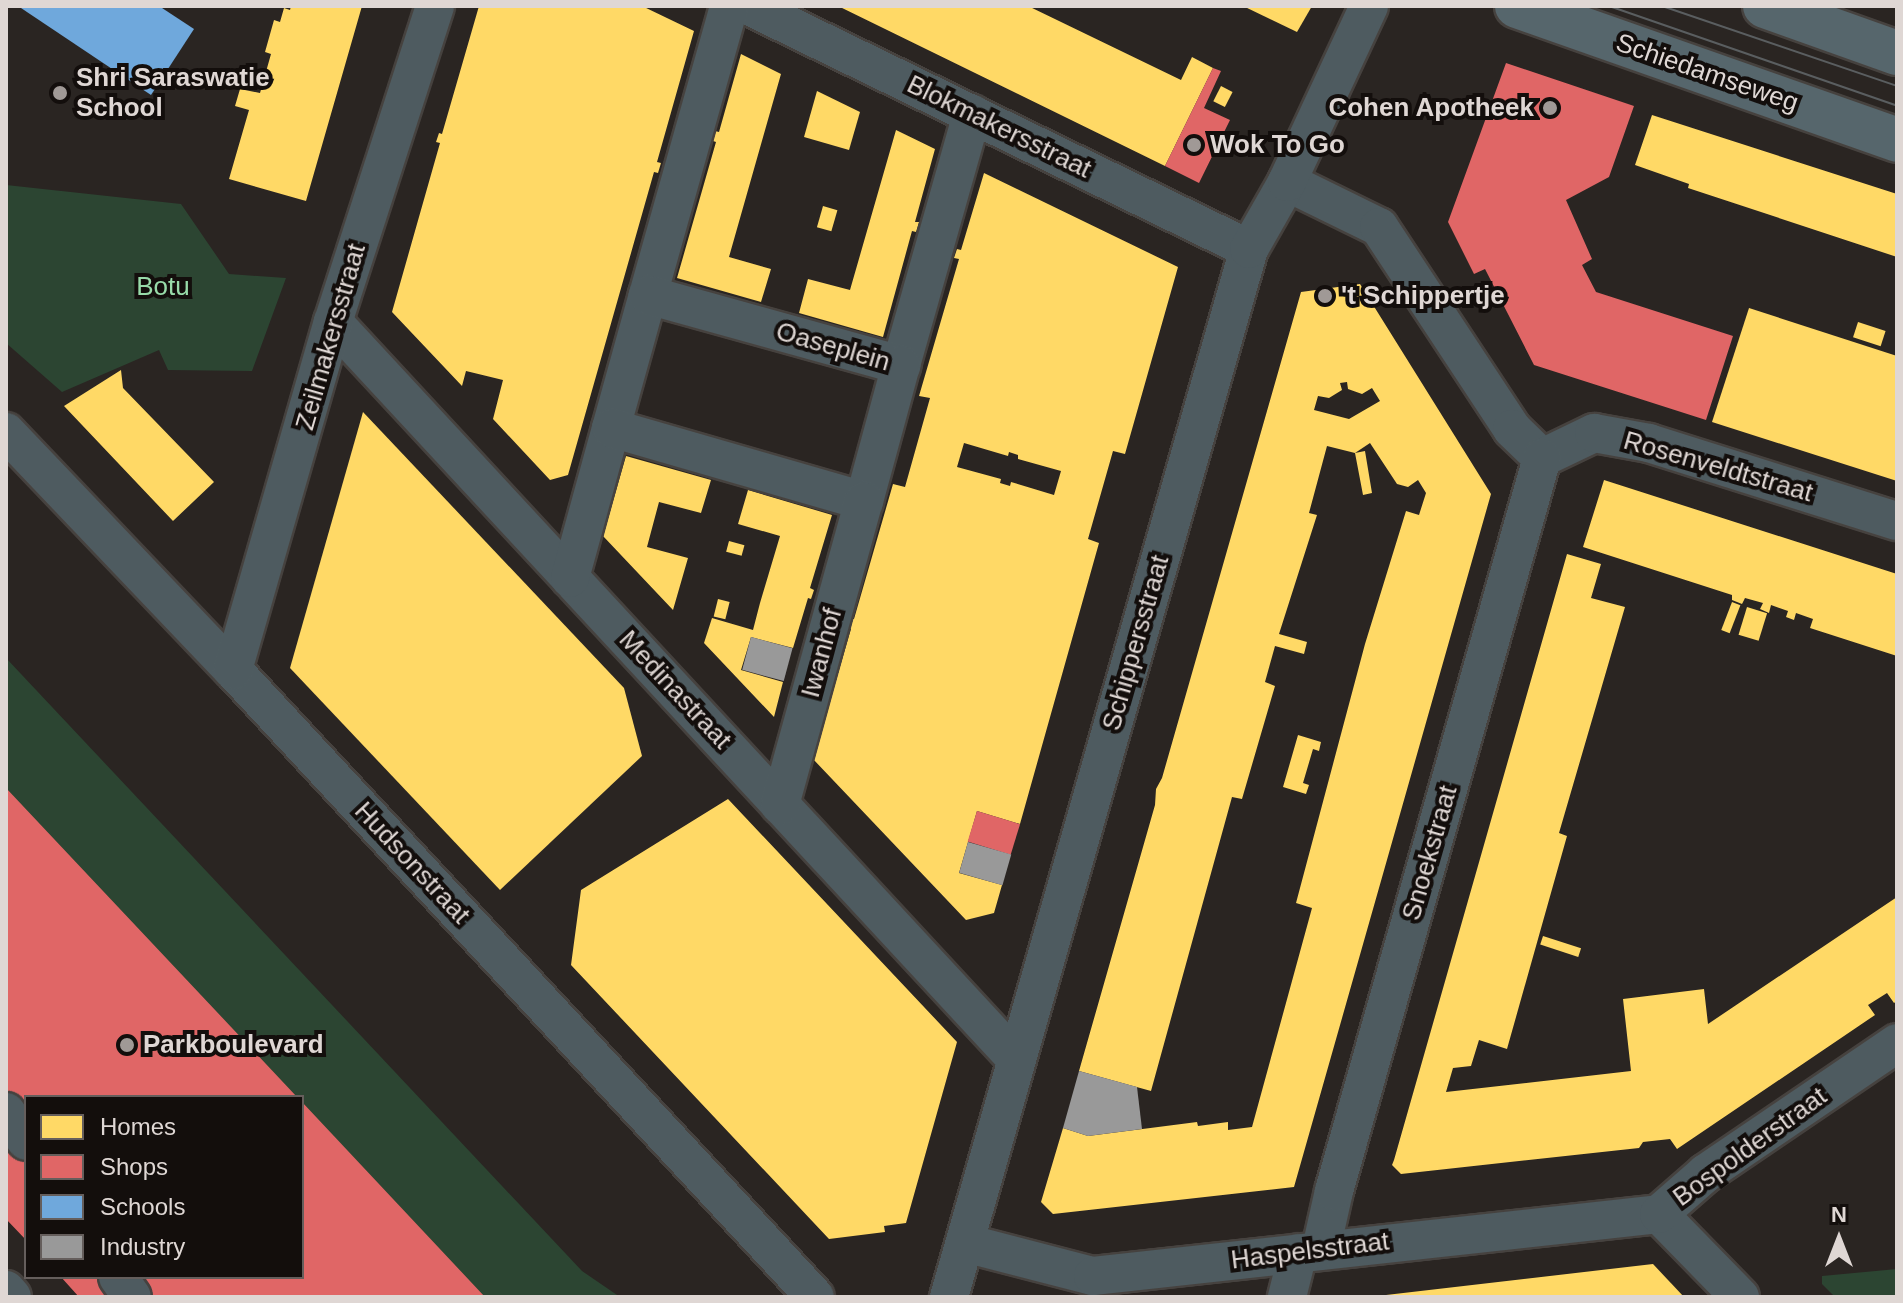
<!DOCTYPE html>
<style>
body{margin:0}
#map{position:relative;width:1903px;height:1303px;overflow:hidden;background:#2a2522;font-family:Helvetica,sans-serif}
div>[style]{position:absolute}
.green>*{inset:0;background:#2c4532}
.homes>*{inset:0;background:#ffd966;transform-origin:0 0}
.shops>*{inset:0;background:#e06666;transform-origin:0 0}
.schools>*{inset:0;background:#6fa8dc}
.industry>*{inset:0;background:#999;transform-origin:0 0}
.roads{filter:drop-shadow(2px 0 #46423f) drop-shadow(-2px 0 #46423f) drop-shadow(0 2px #46423f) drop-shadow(0 -2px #46423f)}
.street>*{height:38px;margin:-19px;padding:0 19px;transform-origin:19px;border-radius:19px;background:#4e5b60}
.secondary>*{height:44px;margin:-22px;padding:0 22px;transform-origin:22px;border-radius:22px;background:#56666c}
.tram>*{height:2px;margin:-1px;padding:0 1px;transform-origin:1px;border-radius:1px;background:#5a5e60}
.dots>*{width:22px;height:22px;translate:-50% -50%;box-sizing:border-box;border:4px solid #130e0c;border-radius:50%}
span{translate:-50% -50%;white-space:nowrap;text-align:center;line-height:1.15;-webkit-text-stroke:8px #130e0c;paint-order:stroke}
.street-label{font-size:26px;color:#dfd7d4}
.poi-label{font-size:26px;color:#dfd7d4;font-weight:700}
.left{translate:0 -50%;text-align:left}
.right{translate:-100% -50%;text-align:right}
.park-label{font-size:26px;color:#98dba9}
.frame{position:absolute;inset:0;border:8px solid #dfd7d4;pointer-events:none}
.legend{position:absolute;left:24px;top:1095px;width:280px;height:184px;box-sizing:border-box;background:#130e0c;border:2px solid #655e5c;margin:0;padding:10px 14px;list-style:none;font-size:24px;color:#dfd7d4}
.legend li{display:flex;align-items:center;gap:16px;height:40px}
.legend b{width:40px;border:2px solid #655e5c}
.north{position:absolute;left:1799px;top:1199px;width:80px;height:80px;-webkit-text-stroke:6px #130e0c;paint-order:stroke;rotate:0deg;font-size:22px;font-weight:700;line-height:32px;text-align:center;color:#dfd7d4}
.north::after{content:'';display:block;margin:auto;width:28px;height:36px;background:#dfd7d4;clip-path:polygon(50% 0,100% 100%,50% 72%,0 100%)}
</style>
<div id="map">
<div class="green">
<i style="clip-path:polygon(6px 185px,181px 204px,229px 274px,286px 278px,252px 371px,168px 370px,159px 350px,62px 392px,6px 343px)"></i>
<i style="clip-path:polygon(6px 658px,582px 1271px,620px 1297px,161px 1297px,302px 1277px,302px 1097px,26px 1097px,6px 1080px)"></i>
<i style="clip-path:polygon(1897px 1269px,1897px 1297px,1835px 1297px,1822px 1284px,1822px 1276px)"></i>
</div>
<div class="homes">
<i style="clip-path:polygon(291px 6px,362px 6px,306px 201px,229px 179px,249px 110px,235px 106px,240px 89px,260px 93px,271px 54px,265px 52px,274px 20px,280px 22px,284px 8px,290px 10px)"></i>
<i style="clip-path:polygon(479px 6px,642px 6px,694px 31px,657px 162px,661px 163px,658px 173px,654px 172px,568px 475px,550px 480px,493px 419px,503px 380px,466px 371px,462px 386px,392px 312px,440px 143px,436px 142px,439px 133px,442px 134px)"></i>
<i style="clip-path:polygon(838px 6px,1028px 6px,1181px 80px,1192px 57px,1213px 68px,1165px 166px)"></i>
<i style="clip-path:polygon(1243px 6px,1312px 6px,1297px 32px)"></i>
<i style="clip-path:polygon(741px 54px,781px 74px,729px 257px,771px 269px,761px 302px,677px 278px,716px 142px,713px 141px,715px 131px,719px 132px)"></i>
<i style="left:1221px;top:86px;width:13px;height:17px;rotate:27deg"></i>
<i style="clip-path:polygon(817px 91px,860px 112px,849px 150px,804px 137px)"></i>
<i style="clip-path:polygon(1652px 115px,1897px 194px,1897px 257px,1688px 188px,1689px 184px,1635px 165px)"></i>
<i style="clip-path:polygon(896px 130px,935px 149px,915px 222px,919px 222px,916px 232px,912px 231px,883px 337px,799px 313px,808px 279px,850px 290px)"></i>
<i style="clip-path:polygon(evenodd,984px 173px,1178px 267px,1125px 454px,1113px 451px,1088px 539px,1099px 543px,1020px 824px,977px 811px,959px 873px,1002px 885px,994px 913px,966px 920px,813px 759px,851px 629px,848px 628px,850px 619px,854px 619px,893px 484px,905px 487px,930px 398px,919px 396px,959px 259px,954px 258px,957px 249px,961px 250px,984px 173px,964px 443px,1008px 456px,1009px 452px,1018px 455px,1018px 459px,1061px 471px,1054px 495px,1011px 482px,1010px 486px,1000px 483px,1001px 479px,957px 467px,964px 443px)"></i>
<i style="left:823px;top:206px;width:15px;height:22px;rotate:16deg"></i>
<i style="clip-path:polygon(evenodd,1360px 284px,1491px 494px,1294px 1187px,1053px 1214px,1041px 1202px,1063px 1128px,1088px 1136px,1197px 1122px,1198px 1126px,1228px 1122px,1228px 1130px,1252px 1127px,1312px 908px,1296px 903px,1365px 644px,1406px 511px,1419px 515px,1426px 493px,1418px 480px,1408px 487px,1397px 484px,1370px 443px,1355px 453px,1365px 451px,1372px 493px,1363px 495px,1355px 453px,1327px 446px,1309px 513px,1317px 515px,1279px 634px,1307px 642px,1304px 654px,1275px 646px,1265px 682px,1275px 686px,1242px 799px,1232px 797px,1151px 1091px,1079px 1071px,1155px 805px,1156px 789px,1162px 778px,1301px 292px,1360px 284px,1347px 382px,1348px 389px,1362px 394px,1372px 388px,1380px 401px,1349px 419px,1314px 410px,1318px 396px,1329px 398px,1342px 390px,1340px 383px,1347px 382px)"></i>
<i style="clip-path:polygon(1749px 308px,1897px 356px,1897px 481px,1712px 422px)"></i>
<i style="left:1858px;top:322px;width:29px;height:16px;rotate:18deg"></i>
<i style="clip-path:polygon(121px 370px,123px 388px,214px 482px,173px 521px,64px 406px)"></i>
<i style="clip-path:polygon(363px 412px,624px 688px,642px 756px,500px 890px,290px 668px)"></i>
<i style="clip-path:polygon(626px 456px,711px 480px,701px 513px,659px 502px,647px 547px,688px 558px,673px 610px,603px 536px)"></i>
<i style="clip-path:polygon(1604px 480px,1897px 574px,1897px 656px,1810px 628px,1813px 619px,1796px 613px,1794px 620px,1786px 617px,1788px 611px,1771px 605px,1769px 613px,1760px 609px,1763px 603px,1745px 598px,1742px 604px,1732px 600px,1732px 595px,1583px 547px)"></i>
<i style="clip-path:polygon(748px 490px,832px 515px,810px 588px,814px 590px,811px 599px,808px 598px,793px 648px,751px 637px,741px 670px,783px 682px,774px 717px,704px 643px,712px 618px,753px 630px,760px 603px,780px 536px,738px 524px)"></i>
<i style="left:729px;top:541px;width:16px;height:11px;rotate:15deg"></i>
<i style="clip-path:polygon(1567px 554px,1601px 564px,1591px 598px,1625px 607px,1559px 833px,1567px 836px,1507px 1049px,1479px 1040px,1471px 1066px,1453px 1068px,1446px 1092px,1631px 1071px,1623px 999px,1704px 989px,1708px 1024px,1897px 897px,1897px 1001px,1894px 1003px,1887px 993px,1868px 1005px,1875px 1015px,1677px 1149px,1670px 1139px,1643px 1142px,1639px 1148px,1401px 1174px,1392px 1165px,1394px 1160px)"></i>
<i style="left:718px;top:599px;width:12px;height:18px;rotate:14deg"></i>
<i style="left:1732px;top:602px;width:9px;height:30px;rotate:21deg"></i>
<i style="left:1747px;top:607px;width:21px;height:29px;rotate:17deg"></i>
<i style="clip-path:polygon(1298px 735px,1321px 742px,1319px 751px,1313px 749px,1303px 783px,1309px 785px,1306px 794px,1283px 787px)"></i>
<i style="clip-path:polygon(728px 799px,957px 1042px,906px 1223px,884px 1226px,885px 1232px,829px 1239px,571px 965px,581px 890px)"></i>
<i style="left:1543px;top:936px;width:40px;height:9px;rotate:18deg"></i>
<i style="clip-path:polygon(1653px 1264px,1684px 1297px,1386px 1297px,1386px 1295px)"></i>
</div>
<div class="shops">
<i style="clip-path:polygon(1506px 63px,1634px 106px,1609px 177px,1566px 200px,1592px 259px,1582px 265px,1596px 292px,1733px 336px,1706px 420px,1534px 365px,1485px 269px,1474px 274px,1448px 222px)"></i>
<i style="clip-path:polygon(1213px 68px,1221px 71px,1204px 108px,1230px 120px,1199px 183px,1165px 166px)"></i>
<i style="clip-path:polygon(6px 788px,297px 1097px,26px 1097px,26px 1240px,6px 1219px)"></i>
<i style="left:977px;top:811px;width:45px;height:32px;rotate:17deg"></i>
<i style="clip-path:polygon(302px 1102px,485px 1297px,79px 1297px,61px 1277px,302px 1277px)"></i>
</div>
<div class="schools">
<i style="clip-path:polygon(18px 6px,159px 6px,194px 29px,151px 95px)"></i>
</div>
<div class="industry">
<i style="left:751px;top:637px;width:43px;height:34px;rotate:15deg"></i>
<i style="left:968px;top:842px;width:45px;height:32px;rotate:16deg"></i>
<i style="clip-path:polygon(1079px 1071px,1137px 1087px,1142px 1129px,1088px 1136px,1063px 1128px)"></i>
</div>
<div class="roads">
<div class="street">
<i style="left:749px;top:6px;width:556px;rotate:25.92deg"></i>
<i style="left:1287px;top:182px;width:102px;rotate:26.1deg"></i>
<i style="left:1379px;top:227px;width:242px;rotate:56.6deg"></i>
<i style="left:1512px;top:429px;width:42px;rotate:44deg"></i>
<i style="left:648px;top:295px;width:300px;rotate:-74.3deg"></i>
<i style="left:333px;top:322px;width:1005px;rotate:47.18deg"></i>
<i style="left:901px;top:365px;width:261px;rotate:-74.2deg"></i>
<i style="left:6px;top:432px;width:329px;rotate:46.4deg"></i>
<i style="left:233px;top:670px;width:855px;rotate:47.13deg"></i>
<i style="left:1542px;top:458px;width:58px;rotate:-25.7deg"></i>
<i style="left:1594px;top:433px;width:56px;rotate:10.3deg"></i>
<i style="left:1649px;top:443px;width:260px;rotate:17.5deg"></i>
<i style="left:570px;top:578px;width:156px;rotate:-74.7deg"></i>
<i style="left:611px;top:428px;width:138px;rotate:-74.5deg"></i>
<i style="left:648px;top:295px;width:263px;rotate:15.5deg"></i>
<i style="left:901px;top:365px;width:141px;rotate:105.2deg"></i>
<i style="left:864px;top:501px;width:263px;rotate:-163.9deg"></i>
<i style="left:233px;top:670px;width:362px;rotate:-74deg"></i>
<i style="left:333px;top:322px;width:332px;rotate:-72.1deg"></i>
<i style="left:780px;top:805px;width:315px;rotate:-74.6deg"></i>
<i style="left:6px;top:1112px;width:35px;rotate:55deg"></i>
<i style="left:965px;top:1243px;width:132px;rotate:14.5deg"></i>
<i style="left:1093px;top:1276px;width:569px;rotate:-6.25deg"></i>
<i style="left:1321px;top:1249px;width:59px;rotate:-77.4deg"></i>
<i style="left:1334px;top:1191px;width:762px;rotate:-74.16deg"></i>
<i style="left:118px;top:1277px;width:24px;rotate:55deg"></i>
<i style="left:6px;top:1290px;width:9px;rotate:49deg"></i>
<i style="left:949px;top:1297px;width:1090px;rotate:-74.03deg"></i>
<i style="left:1249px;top:249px;width:77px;rotate:-60.4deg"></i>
<i style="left:1287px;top:182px;width:194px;rotate:-65deg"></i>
<i style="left:1287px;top:1297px;width:45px;rotate:-76deg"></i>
<i style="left:1740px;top:1297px;width:116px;rotate:-134.3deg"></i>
<i style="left:1659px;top:1214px;width:62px;rotate:-41.1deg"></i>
<i style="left:1706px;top:1173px;width:231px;rotate:-34.2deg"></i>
</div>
<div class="secondary">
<i style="left:1517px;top:6px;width:403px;rotate:19.4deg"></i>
<i style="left:1765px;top:6px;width:140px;rotate:19.6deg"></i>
</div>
</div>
<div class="tram">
<i style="left:1609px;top:6px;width:305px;rotate:19.1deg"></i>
<i style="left:1662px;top:6px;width:248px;rotate:18.8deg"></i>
</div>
<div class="dots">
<i style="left:60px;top:93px;background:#a09996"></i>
<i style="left:1550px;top:108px;background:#a09996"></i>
<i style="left:1194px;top:145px;background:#a09996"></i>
<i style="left:1325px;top:296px;background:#a09996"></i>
<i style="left:127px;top:1045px;background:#a09996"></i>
</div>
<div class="street-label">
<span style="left:1707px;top:73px;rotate:19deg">Schiedamseweg</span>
<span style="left:999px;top:127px;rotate:26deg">Blokmakersstraat</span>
<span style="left:331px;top:337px;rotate:-74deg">Zeilmakersstraat</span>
<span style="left:833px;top:347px;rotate:16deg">Oaseplein</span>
<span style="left:1718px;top:467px;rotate:16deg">Rosenveldtstraat</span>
<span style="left:1136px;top:643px;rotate:-74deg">Schippersstraat</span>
<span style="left:822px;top:653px;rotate:-75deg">Iwanhof</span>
<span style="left:675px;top:690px;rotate:47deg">Medinastraat</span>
<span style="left:1430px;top:853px;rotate:-74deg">Snoekstraat</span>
<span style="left:412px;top:863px;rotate:47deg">Hudsonstraat</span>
<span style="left:1750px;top:1147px;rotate:-36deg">Bospolderstraat</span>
<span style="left:1310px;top:1251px;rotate:-7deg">Haspelsstraat</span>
</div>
<div class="poi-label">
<span class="left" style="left:76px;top:93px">Shri Saraswatie<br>School</span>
<span class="right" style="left:1534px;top:108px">Cohen Apotheek</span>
<span class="left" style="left:1210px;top:145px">Wok To Go</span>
<span class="left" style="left:1341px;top:296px">'t Schippertje</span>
<span class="left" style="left:143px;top:1045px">Parkboulevard</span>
</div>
<div class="park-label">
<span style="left:163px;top:287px">Botu</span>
</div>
<div class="frame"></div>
<ul class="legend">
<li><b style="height:22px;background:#ffd966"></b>Homes</li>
<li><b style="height:22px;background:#e06666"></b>Shops</li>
<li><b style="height:22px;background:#6fa8dc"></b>Schools</li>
<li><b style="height:22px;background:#999"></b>Industry</li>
</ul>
<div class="north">N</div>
</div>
